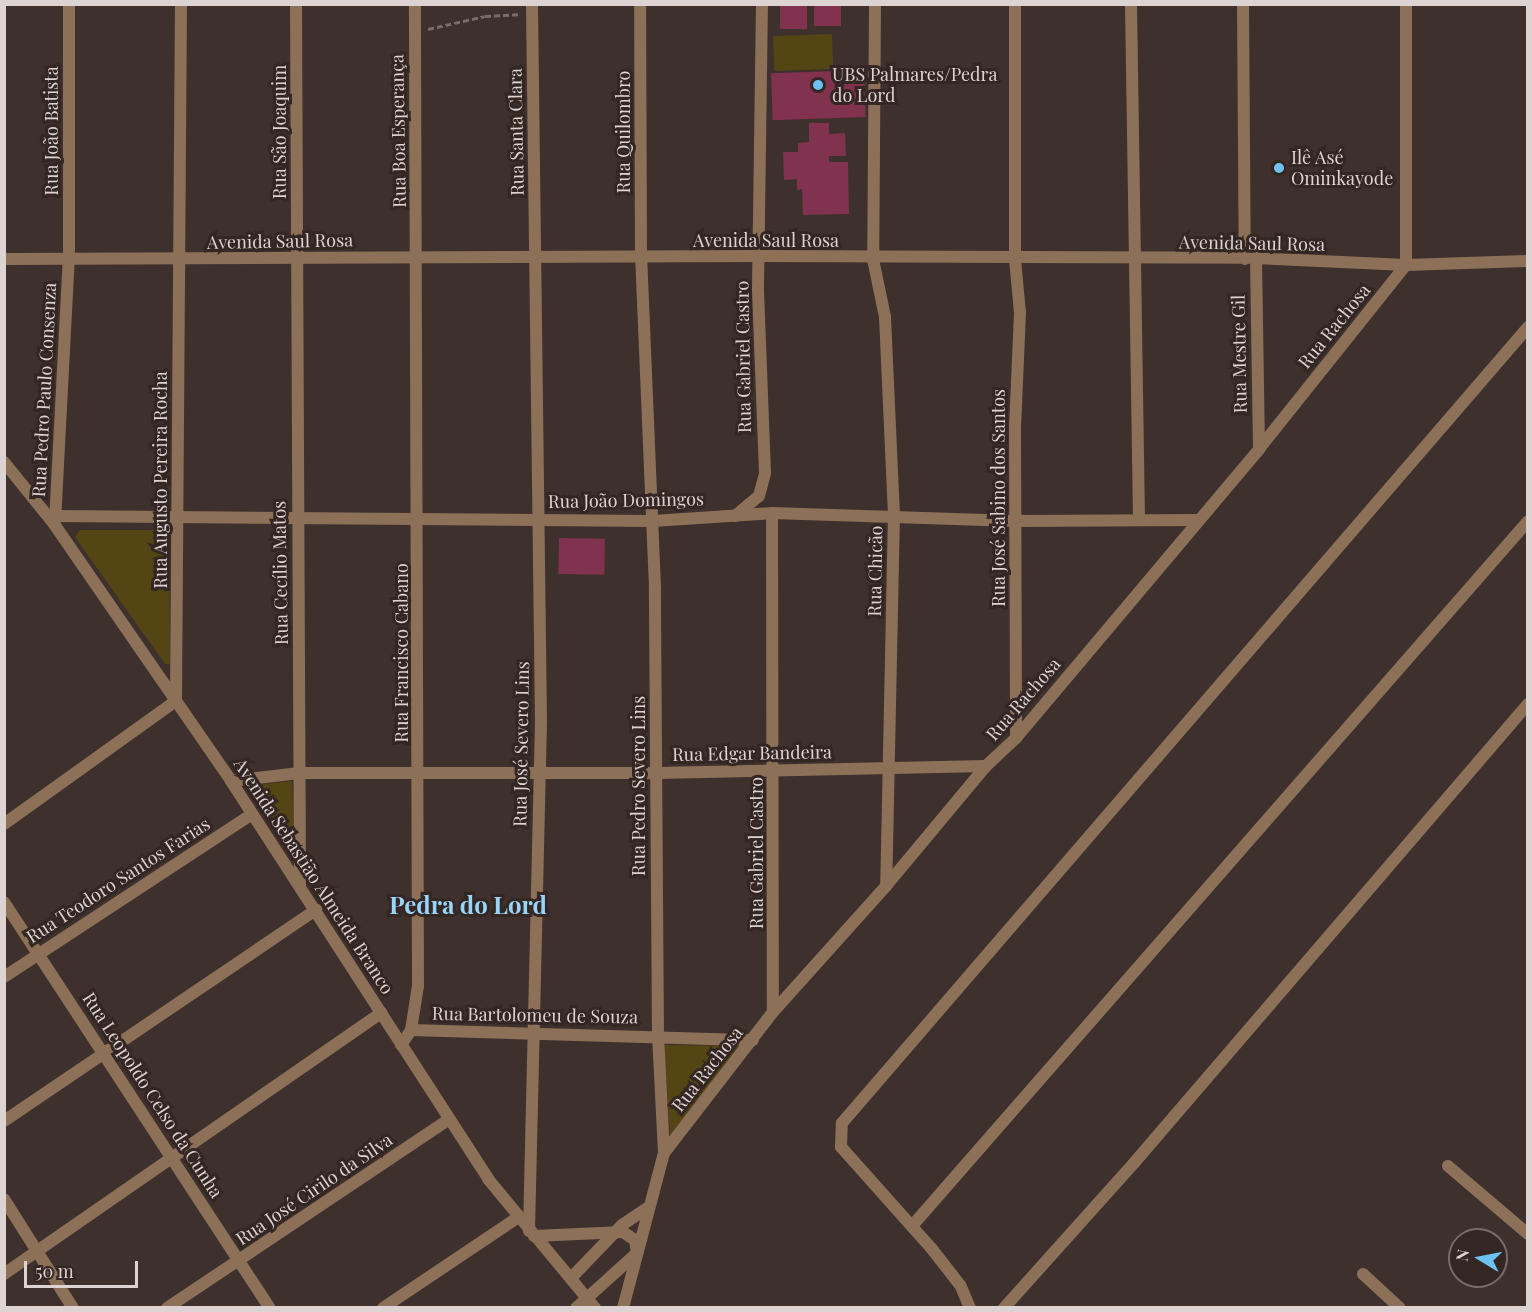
<!DOCTYPE html>
<meta charset="utf-8">
<style>
body{margin:0}
#map{position:relative;width:1532px;height:1312px;overflow:hidden;background:#3d302d;font-family:"Playfair Display",serif}
div>[style]{position:absolute}
.green>*{inset:0;background:#534514;transform-origin:0 0}
.building>*{inset:0;background:#80324f;transform-origin:0 0}
.path>*{height:3px;margin-top:-1.5px;transform-origin:0;background:repeating-linear-gradient(90deg,#786c6a 0 6px,transparent 0 9px)}
.minor>*{height:12px;margin:-6px;padding:0 6px;transform-origin:6px;border-radius:6px;background:#8d7058}
.tertiary>*{height:12px;margin:-6px;padding:0 6px;transform-origin:6px;border-radius:6px;background:#8d7058}
.dots>*{width:16px;height:16px;translate:-50% -50%;box-sizing:border-box;border:3px solid #332623;border-radius:50%}
span{translate:-50% -50%;white-space:nowrap;text-align:center;line-height:1.15;-webkit-text-stroke:6px #332623;paint-order:stroke}
.poi-label{font-size:18px;color:#dcd3d2}
.left{translate:0 -50%;text-align:left}
.street-label{font-size:18px;color:#dcd3d2}
.district-label{font-size:24px;color:#99d5fa;font-weight:700}
.frame{position:absolute;inset:0;border:6px solid #dcd3d2;pointer-events:none}
.north{position:absolute;left:1448px;top:1228px;width:60px;height:60px;box-sizing:border-box;background:#332623;border:2px solid #776b69;border-radius:50%;rotate:280deg;font-size:16px;font-weight:700;line-height:24px;text-align:center;color:#dcd3d2}
.north::after{content:'';display:block;margin:auto;width:21px;height:27px;background:#6ec2f3;clip-path:polygon(50% 0,100% 100%,50% 72%,0 100%)}
.scale{position:absolute;left:24px;top:1261px;width:114px;height:27px;box-sizing:border-box;border:3px solid #dcd3d2;border-top:0;padding-left:8px;font-size:18px;line-height:21px;white-space:nowrap;color:#dcd3d2;-webkit-text-stroke:4px #332623;paint-order:stroke}
</style>
<div id="map">
<div class="green">
<i style="left:832px;top:34px;width:35px;height:59px;rotate:88deg"></i>
<i style="clip-path:polygon(80px 530px,169px 530px,170px 664px,165px 664px,75px 537px)"></i>
<i style="clip-path:polygon(292px 781px,295px 860px,248px 786px)"></i>
<i style="clip-path:polygon(664px 1045px,740px 1046px,670px 1137px)"></i>
</div>
<div class="building">
<i style="left:780px;top:4px;width:27px;height:25px"></i>
<i style="left:814px;top:4px;width:27px;height:22px"></i>
<i style="left:864px;top:70px;width:47px;height:93px;rotate:88deg"></i>
<i style="clip-path:polygon(809px 123px,829px 123px,829px 134px,845px 133px,846px 156px,829px 156px,829px 162px,848px 162px,849px 214px,803px 215px,802px 189px,797px 190px,797px 179px,784px 180px,783px 152px,798px 152px,798px 143px,809px 142px)"></i>
<i style="left:559px;top:538px;width:46px;height:36px;rotate:1deg"></i>
</div>
<div class="path">
<i style="left:428px;top:29px;width:58px;rotate:-12.8deg"></i>
<i style="left:485px;top:16px;width:34px;rotate:-3deg"></i>
</div>
<div class="minor">
<i style="left:296px;top:4px;width:882px;rotate:89.74deg"></i>
<i style="left:875px;top:4px;width:255px;rotate:90.4deg"></i>
<i style="left:873px;top:259px;width:59px;rotate:78.3deg"></i>
<i style="left:885px;top:317px;width:197px;rotate:87.4deg"></i>
<i style="left:894px;top:514px;width:372px;rotate:91.2deg"></i>
<i style="left:1015px;top:4px;width:255px;rotate:90deg"></i>
<i style="left:1015px;top:259px;width:54px;rotate:84.7deg"></i>
<i style="left:1020px;top:313px;width:115px;rotate:92.5deg"></i>
<i style="left:1015px;top:428px;width:310px;rotate:89.8deg"></i>
<i style="left:1131px;top:4px;width:516px;rotate:89.11deg"></i>
<i style="left:1243px;top:4px;width:255px;rotate:89.6deg"></i>
<i style="left:1256px;top:258px;width:191px;rotate:89.1deg"></i>
<i style="left:772px;top:513px;width:499px;rotate:89.9deg"></i>
<i style="left:55px;top:516px;width:598px;rotate:0.48deg"></i>
<i style="left:653px;top:521px;width:119px;rotate:-3.8deg"></i>
<i style="left:772px;top:513px;width:243px;rotate:1.9deg"></i>
<i style="left:1015px;top:521px;width:183px;rotate:-0.3deg"></i>
<i style="left:735px;top:516px;width:31px;rotate:-40deg"></i>
<i style="left:759px;top:496px;width:24px;rotate:-75deg"></i>
<i style="left:765px;top:473px;width:185px;rotate:-92.2deg"></i>
<i style="left:758px;top:288px;width:284px;rotate:-89.2deg"></i>
<i style="left:55px;top:522px;width:264px;rotate:-87deg"></i>
<i style="left:69px;top:258px;width:254px;rotate:-90deg"></i>
<i style="left:231px;top:781px;width:69px;rotate:-6.6deg"></i>
<i style="left:300px;top:773px;width:356px"></i>
<i style="left:656px;top:773px;width:330px;rotate:-1.2deg"></i>
<i style="left:4px;top:824px;width:211px;rotate:-35.6deg"></i>
<i style="left:176px;top:701px;width:697px;rotate:-89.59deg"></i>
<i style="left:4px;top:902px;width:485px;rotate:56.8deg"></i>
<i style="left:4px;top:977px;width:297px;rotate:-33.3deg"></i>
<i style="left:411px;top:1030px;width:342px;rotate:1.7deg"></i>
<i style="left:401px;top:1045px;width:18px;rotate:-56deg"></i>
<i style="left:411px;top:1030px;width:45px;rotate:-81deg"></i>
<i style="left:418px;top:986px;width:982px;rotate:-90.18deg"></i>
<i style="left:4px;top:1121px;width:377px;rotate:-34.1deg"></i>
<i style="left:664px;top:1153px;width:178px;rotate:-52.3deg"></i>
<i style="left:773px;top:1012px;width:169px;rotate:-48.1deg"></i>
<i style="left:886px;top:886px;width:156px;rotate:-50.2deg"></i>
<i style="left:986px;top:766px;width:41px;rotate:-43deg"></i>
<i style="left:1016px;top:738px;width:378px;rotate:-49.9deg"></i>
<i style="left:1259px;top:449px;width:236px;rotate:-51.4deg"></i>
<i style="left:1406px;top:265px;width:261px;rotate:-90deg"></i>
<i style="left:1448px;top:1166px;width:105px;rotate:40.4deg"></i>
<i style="left:4px;top:1199px;width:129px;rotate:57.7deg"></i>
<i style="left:912px;top:1226px;width:936px;rotate:-48.85deg"></i>
<i style="left:529px;top:1231px;width:509px;rotate:-88.65deg"></i>
<i style="left:541px;top:722px;width:718px;rotate:-90.72deg"></i>
<i style="left:534px;top:1236px;width:89px;rotate:-2.6deg"></i>
<i style="left:623px;top:1232px;width:14px;rotate:34deg"></i>
<i style="left:635px;top:1240px;width:13px;rotate:81deg"></i>
<i style="left:637px;top:1253px;width:82px;rotate:138deg"></i>
<i style="left:4px;top:1274px;width:459px;rotate:-34.7deg"></i>
<i style="left:1363px;top:1274px;width:50px;rotate:42.6deg"></i>
<i style="left:571px;top:1278px;width:74px;rotate:-46.1deg"></i>
<i style="left:622px;top:1225px;width:30px;rotate:-34deg"></i>
<i style="left:167px;top:1308px;width:339px;rotate:-33.8deg"></i>
<i style="left:383px;top:1308px;width:161px;rotate:-33.9deg"></i>
<i style="left:623px;top:1308px;width:160px;rotate:-75.2deg"></i>
<i style="left:664px;top:1153px;width:117px;rotate:-92.9deg"></i>
<i style="left:658px;top:1036px;width:448px;rotate:-90.4deg"></i>
<i style="left:655px;top:588px;width:329px;rotate:-92.4deg"></i>
<i style="left:641px;top:259px;width:255px;rotate:-90.2deg"></i>
<i style="left:970px;top:1308px;width:25px;rotate:-113deg"></i>
<i style="left:960px;top:1285px;width:46px;rotate:-127.9deg"></i>
<i style="left:932px;top:1249px;width:137px;rotate:-131.7deg"></i>
<i style="left:841px;top:1147px;width:24px;rotate:-88deg"></i>
<i style="left:842px;top:1123px;width:1051px;rotate:-49.24deg"></i>
<i style="left:1004px;top:1308px;width:195px;rotate:-48.1deg"></i>
<i style="left:1134px;top:1163px;width:605px;rotate:-49.36deg"></i>
</div>
<div class="tertiary">
<i style="left:4px;top:259px;width:756px;rotate:-0.23deg"></i>
<i style="left:760px;top:256px;width:496px;rotate:0.2deg"></i>
<i style="left:1256px;top:258px;width:150px;rotate:2.7deg"></i>
<i style="left:1406px;top:265px;width:122px;rotate:-1.9deg"></i>
<i style="left:4px;top:462px;width:80px;rotate:51.1deg"></i>
<i style="left:54px;top:524px;width:312px;rotate:55.4deg"></i>
<i style="left:231px;top:781px;width:474px;rotate:57.1deg"></i>
<i style="left:488px;top:1179px;width:168px;rotate:50.3deg"></i>
</div>
<div class="dots">
<i style="left:818px;top:85px;background:#6ec2f3"></i>
<i style="left:1279px;top:168px;background:#6ec2f3"></i>
</div>
<div class="poi-label">
<span class="left" style="left:832px;top:85px">UBS Palmares/Pedra<br>do Lord</span>
<span class="left" style="left:1291px;top:168px">Ilê Asé<br>Ominkayode</span>
</div>
<div class="street-label">
<span style="left:51px;top:131px;rotate:-90deg">Rua João Batista</span>
<span style="left:398px;top:131px;rotate:-91deg">Rua Boa Esperança</span>
<span style="left:279px;top:132px;rotate:-90deg">Rua São Joaquim</span>
<span style="left:516px;top:132px;rotate:-91deg">Rua Santa Clara</span>
<span style="left:623px;top:132px;rotate:-90deg">Rua Quilombro</span>
<span style="left:766px;top:240px">Avenida Saul Rosa</span>
<span style="left:280px;top:241px;rotate:-1deg">Avenida Saul Rosa</span>
<span style="left:1252px;top:243px;rotate:1deg">Avenida Saul Rosa</span>
<span style="left:1334px;top:326px;rotate:-51deg">Rua Rachosa</span>
<span style="left:1239px;top:354px;rotate:-91deg">Rua Mestre Gil</span>
<span style="left:743px;top:357px;rotate:-91deg">Rua Gabriel Castro</span>
<span style="left:44px;top:390px;rotate:-87deg">Rua Pedro Paulo Consenza</span>
<span style="left:160px;top:480px;rotate:-90deg">Rua Augusto Pereira Rocha</span>
<span style="left:998px;top:498px;rotate:-90deg">Rua José Sabino dos Santos</span>
<span style="left:626px;top:500px;rotate:-1deg">Rua João Domingos</span>
<span style="left:875px;top:571px;rotate:-89deg">Rua Chicão</span>
<span style="left:280px;top:573px;rotate:-91deg">Rua Cecílio Matos</span>
<span style="left:401px;top:653px;rotate:-90deg">Rua Francisco Cabano</span>
<span style="left:1023px;top:699px;rotate:-49deg">Rua Rachosa</span>
<span style="left:521px;top:744px;rotate:-89deg">Rua José Severo Lins</span>
<span style="left:752px;top:753px;rotate:-1deg">Rua Edgar Bandeira</span>
<span style="left:638px;top:786px;rotate:-90deg">Rua Pedro Severo Lins</span>
<span style="left:756px;top:853px;rotate:-90deg">Rua Gabriel Castro</span>
<span style="left:314px;top:876px;rotate:57deg">Avenida Sebastião Almeida Branco</span>
<span style="left:118px;top:880px;rotate:-33deg">Rua Teodoro Santos Farias</span>
<span style="left:535px;top:1015px;rotate:1deg">Rua Bartolomeu de Souza</span>
<span style="left:707px;top:1069px;rotate:-52deg">Rua Rachosa</span>
<span style="left:153px;top:1095px;rotate:57deg">Rua Leopoldo Celso da Cunha</span>
<span style="left:314px;top:1189px;rotate:-34deg">Rua José Cirilo da Silva</span>
</div>
<div class="district-label">
<span style="left:468px;top:905px">Pedra do Lord</span>
</div>
<div class="frame"></div>
<div class="north">N</div>
<div class="scale">50 m</div>
</div>
